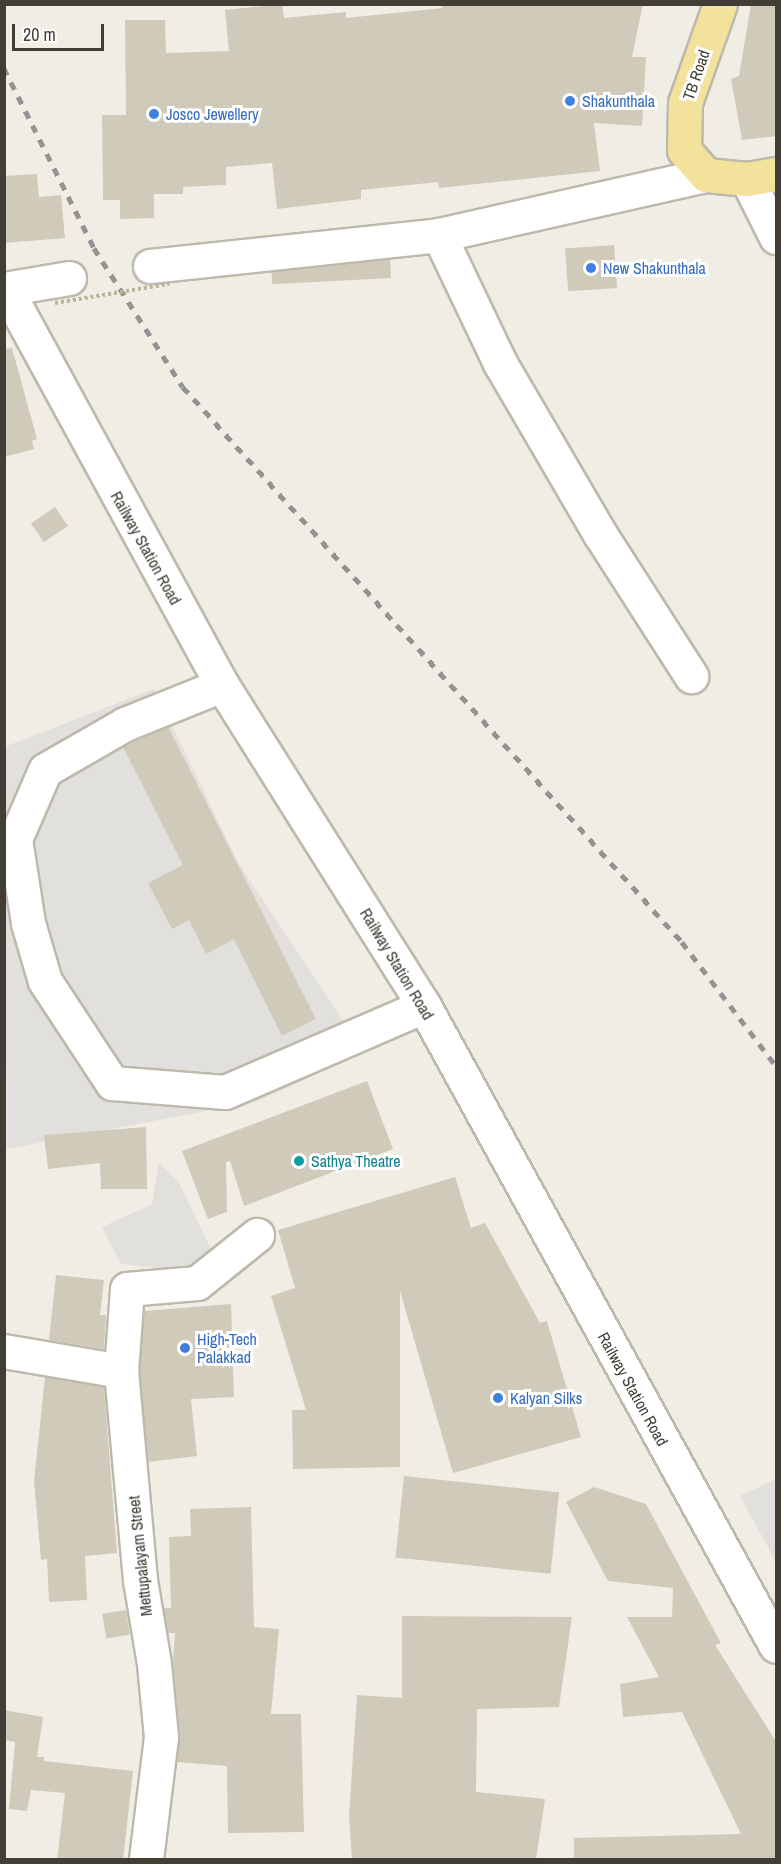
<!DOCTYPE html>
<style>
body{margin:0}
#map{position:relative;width:781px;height:1864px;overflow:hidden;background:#f0eee4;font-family:"Archivo Narrow",sans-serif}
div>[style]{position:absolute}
.parking>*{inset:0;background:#e1e0dc}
.building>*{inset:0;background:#d0cabb;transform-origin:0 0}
.roads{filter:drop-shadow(2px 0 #bdb9ab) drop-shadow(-2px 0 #bdb9ab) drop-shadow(0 2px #bdb9ab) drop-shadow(0 -2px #bdb9ab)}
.minor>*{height:33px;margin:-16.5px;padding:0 16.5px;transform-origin:16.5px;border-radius:16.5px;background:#fff}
.major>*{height:33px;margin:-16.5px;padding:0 16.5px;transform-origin:16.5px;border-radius:16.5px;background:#f3e29b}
.rail>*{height:4.5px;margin-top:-2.25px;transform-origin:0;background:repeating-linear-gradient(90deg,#939393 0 8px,transparent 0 16px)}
.path-bridge>*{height:4px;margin-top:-2px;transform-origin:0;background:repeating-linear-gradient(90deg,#bbb29b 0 3px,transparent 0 6px)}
.dots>*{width:16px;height:16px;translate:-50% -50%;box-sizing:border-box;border:3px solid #fff;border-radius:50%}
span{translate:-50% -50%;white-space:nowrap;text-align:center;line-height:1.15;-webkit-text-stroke:6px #fff;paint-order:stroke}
.street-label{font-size:16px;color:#423e35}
.shop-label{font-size:16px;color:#366cbe}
.left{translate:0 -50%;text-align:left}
.culture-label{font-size:16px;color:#0d838f}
.frame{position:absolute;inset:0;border:6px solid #423e35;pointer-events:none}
.scale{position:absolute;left:12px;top:24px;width:92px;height:27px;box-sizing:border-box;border:3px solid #423e35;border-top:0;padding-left:8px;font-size:18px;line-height:21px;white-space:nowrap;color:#423e35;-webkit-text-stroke:4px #fff;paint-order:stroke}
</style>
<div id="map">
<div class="parking">
<i style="clip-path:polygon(154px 689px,239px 864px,364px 1052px,258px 1101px,7px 1149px,4px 747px)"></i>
<i style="clip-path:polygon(159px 1163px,178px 1181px,215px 1257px,194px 1272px,121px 1264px,102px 1227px,152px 1204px)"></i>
<i style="clip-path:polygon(776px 1479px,776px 1562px,740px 1496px)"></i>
</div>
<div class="building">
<i style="clip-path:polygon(282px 4px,284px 18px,346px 12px,346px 18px,442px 8px,443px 4px,643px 4px,632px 57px,646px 57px,642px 126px,594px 123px,600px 171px,439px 188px,438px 182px,361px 190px,361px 199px,277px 209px,272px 163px,226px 167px,226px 185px,183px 187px,183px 194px,154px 194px,154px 218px,120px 219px,120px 200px,103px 200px,102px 115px,126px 115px,125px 20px,165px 20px,166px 53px,229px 51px,225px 10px)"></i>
<i style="clip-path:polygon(751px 4px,777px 4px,777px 136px,742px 140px,731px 79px,739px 76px)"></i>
<i style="clip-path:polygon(37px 174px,39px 197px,61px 195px,65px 238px,4px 243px,4px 176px)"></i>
<i style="left:614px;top:245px;width:43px;height:49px;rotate:86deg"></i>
<i style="left:390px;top:259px;width:19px;height:119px;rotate:87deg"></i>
<i style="clip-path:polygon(12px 348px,37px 439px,32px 441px,34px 449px,4px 457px,4px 349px)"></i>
<i style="left:55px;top:507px;width:23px;height:29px;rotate:56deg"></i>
<i style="clip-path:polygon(168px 727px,316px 1019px,282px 1036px,234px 939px,206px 954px,189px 920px,172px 929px,148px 883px,183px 865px,123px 747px)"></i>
<i style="clip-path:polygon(367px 1081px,393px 1149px,244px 1206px,230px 1161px,226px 1162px,227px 1212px,208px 1219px,182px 1151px)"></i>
<i style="clip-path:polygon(146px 1127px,147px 1189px,101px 1189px,100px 1163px,48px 1169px,44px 1135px)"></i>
<i style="clip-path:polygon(455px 1177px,471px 1228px,485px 1223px,540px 1323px,547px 1321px,581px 1437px,453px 1473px,400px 1291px,400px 1467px,293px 1469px,292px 1410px,306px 1410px,271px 1296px,295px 1288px,278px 1230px)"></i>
<i style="clip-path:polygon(56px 1275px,104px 1280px,100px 1315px,106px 1315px,104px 1349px,49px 1340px)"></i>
<i style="clip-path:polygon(231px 1304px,234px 1397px,191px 1399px,197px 1456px,148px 1462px,140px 1371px,144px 1311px)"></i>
<i style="clip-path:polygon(45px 1377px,104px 1387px,117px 1553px,85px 1556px,87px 1600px,49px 1602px,47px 1559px,41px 1560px,34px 1481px)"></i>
<i style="left:404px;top:1476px;width:156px;height:82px;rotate:6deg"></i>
<i style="clip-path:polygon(594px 1487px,646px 1504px,721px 1643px,715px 1645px,777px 1743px,777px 1860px,574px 1860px,574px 1838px,741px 1834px,682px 1712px,623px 1717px,620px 1684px,659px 1677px,627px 1617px,672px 1617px,673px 1588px,608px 1581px,566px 1502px)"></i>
<i style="clip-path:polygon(251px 1507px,254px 1627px,279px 1629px,271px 1714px,301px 1714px,304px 1832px,228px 1833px,227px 1766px,177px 1762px,180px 1735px,173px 1662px,175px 1633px,168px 1633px,164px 1608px,171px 1608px,169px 1537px,191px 1536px,190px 1509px)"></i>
<i style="left:126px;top:1610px;width:25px;height:24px;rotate:81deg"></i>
<i style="clip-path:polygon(402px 1616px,572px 1617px,559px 1707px,477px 1709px,476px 1792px,545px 1799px,536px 1860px,352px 1860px,349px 1815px,357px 1695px,402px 1698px)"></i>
<i style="clip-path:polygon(4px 1710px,43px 1717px,37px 1757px,44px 1757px,44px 1761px,133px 1771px,123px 1860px,57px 1860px,65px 1793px,31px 1790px,27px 1811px,9px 1809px,15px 1742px,4px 1740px)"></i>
</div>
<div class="roads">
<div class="minor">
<i style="left:747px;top:179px;width:65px;rotate:63.4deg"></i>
<i style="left:439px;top:235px;width:142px;rotate:64.5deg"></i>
<i style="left:500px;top:363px;width:198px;rotate:59.7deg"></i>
<i style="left:600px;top:534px;width:169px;rotate:57.3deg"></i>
<i style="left:150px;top:266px;width:291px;rotate:-6.1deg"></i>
<i style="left:439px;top:235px;width:274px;rotate:-12.7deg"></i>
<i style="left:4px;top:289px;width:66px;rotate:-9.6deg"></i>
<i style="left:6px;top:289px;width:451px;rotate:61.4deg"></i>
<i style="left:222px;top:685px;width:379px;rotate:57.8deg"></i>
<i style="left:424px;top:1006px;width:730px;rotate:61.19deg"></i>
<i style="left:222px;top:685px;width:105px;rotate:158.1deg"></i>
<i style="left:125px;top:724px;width:92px;rotate:150.1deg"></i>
<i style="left:45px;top:770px;width:75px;rotate:113.5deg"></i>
<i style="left:15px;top:839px;width:85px;rotate:81.2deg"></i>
<i style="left:28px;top:923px;width:60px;rotate:73.7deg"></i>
<i style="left:45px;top:981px;width:122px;rotate:56.7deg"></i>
<i style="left:112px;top:1083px;width:113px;rotate:4.6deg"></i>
<i style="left:225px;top:1092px;width:217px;rotate:-23.4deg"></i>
<i style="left:4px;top:1351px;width:119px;rotate:9.7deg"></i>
<i style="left:121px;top:1371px;width:210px;rotate:84.8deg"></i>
<i style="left:140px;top:1580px;width:85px;rotate:80.5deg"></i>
<i style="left:154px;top:1664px;width:73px;rotate:84.5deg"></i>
<i style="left:161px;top:1737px;width:124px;rotate:97deg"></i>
<i style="left:121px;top:1371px;width:82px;rotate:-85.8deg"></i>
<i style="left:127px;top:1289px;width:70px;rotate:-4.9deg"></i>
<i style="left:197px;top:1283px;width:77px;rotate:-38.7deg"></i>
</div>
<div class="major">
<i style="left:720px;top:4px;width:105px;rotate:109.5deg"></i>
<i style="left:685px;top:103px;width:47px;rotate:91.2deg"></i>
<i style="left:684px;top:150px;width:33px;rotate:49deg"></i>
<i style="left:706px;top:175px;width:41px;rotate:5.6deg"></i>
<i style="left:747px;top:179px;width:29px;rotate:-10deg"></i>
</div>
</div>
<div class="rail">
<i style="left:4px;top:68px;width:201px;rotate:63.4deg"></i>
<i style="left:94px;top:248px;width:165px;rotate:57.4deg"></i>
<i style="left:183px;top:387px;width:746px;rotate:48.04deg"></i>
<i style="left:682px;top:942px;width:156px;rotate:52.8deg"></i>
</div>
<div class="path-bridge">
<i style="left:55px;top:303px;width:116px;rotate:-9.5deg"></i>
</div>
<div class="dots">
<i style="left:570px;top:101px;background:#3f7fe0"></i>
<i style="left:154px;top:114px;background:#3f7fe0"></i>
<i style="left:591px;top:268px;background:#3f7fe0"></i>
<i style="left:299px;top:1161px;background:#0f9aa8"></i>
<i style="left:185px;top:1348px;background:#3f7fe0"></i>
<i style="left:498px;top:1398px;background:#3f7fe0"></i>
</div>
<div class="street-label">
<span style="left:696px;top:75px;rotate:-71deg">TB Road</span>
<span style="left:146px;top:548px;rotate:61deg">Railway Station Road</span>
<span style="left:397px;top:964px;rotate:59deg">Railway Station Road</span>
<span style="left:633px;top:1389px;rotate:61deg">Railway Station Road</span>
<span style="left:140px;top:1556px;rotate:-96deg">Mettupalayam Street</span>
</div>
<div class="shop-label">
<span class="left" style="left:582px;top:101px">Shakunthala</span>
<span class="left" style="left:166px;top:114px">Josco Jewellery</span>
<span class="left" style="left:603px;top:268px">New Shakunthala</span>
<span class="left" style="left:197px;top:1348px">High-Tech<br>Palakkad</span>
<span class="left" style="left:510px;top:1398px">Kalyan Silks</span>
</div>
<div class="culture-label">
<span class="left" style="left:311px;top:1161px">Sathya Theatre</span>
</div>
<div class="frame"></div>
<div class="scale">20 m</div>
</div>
